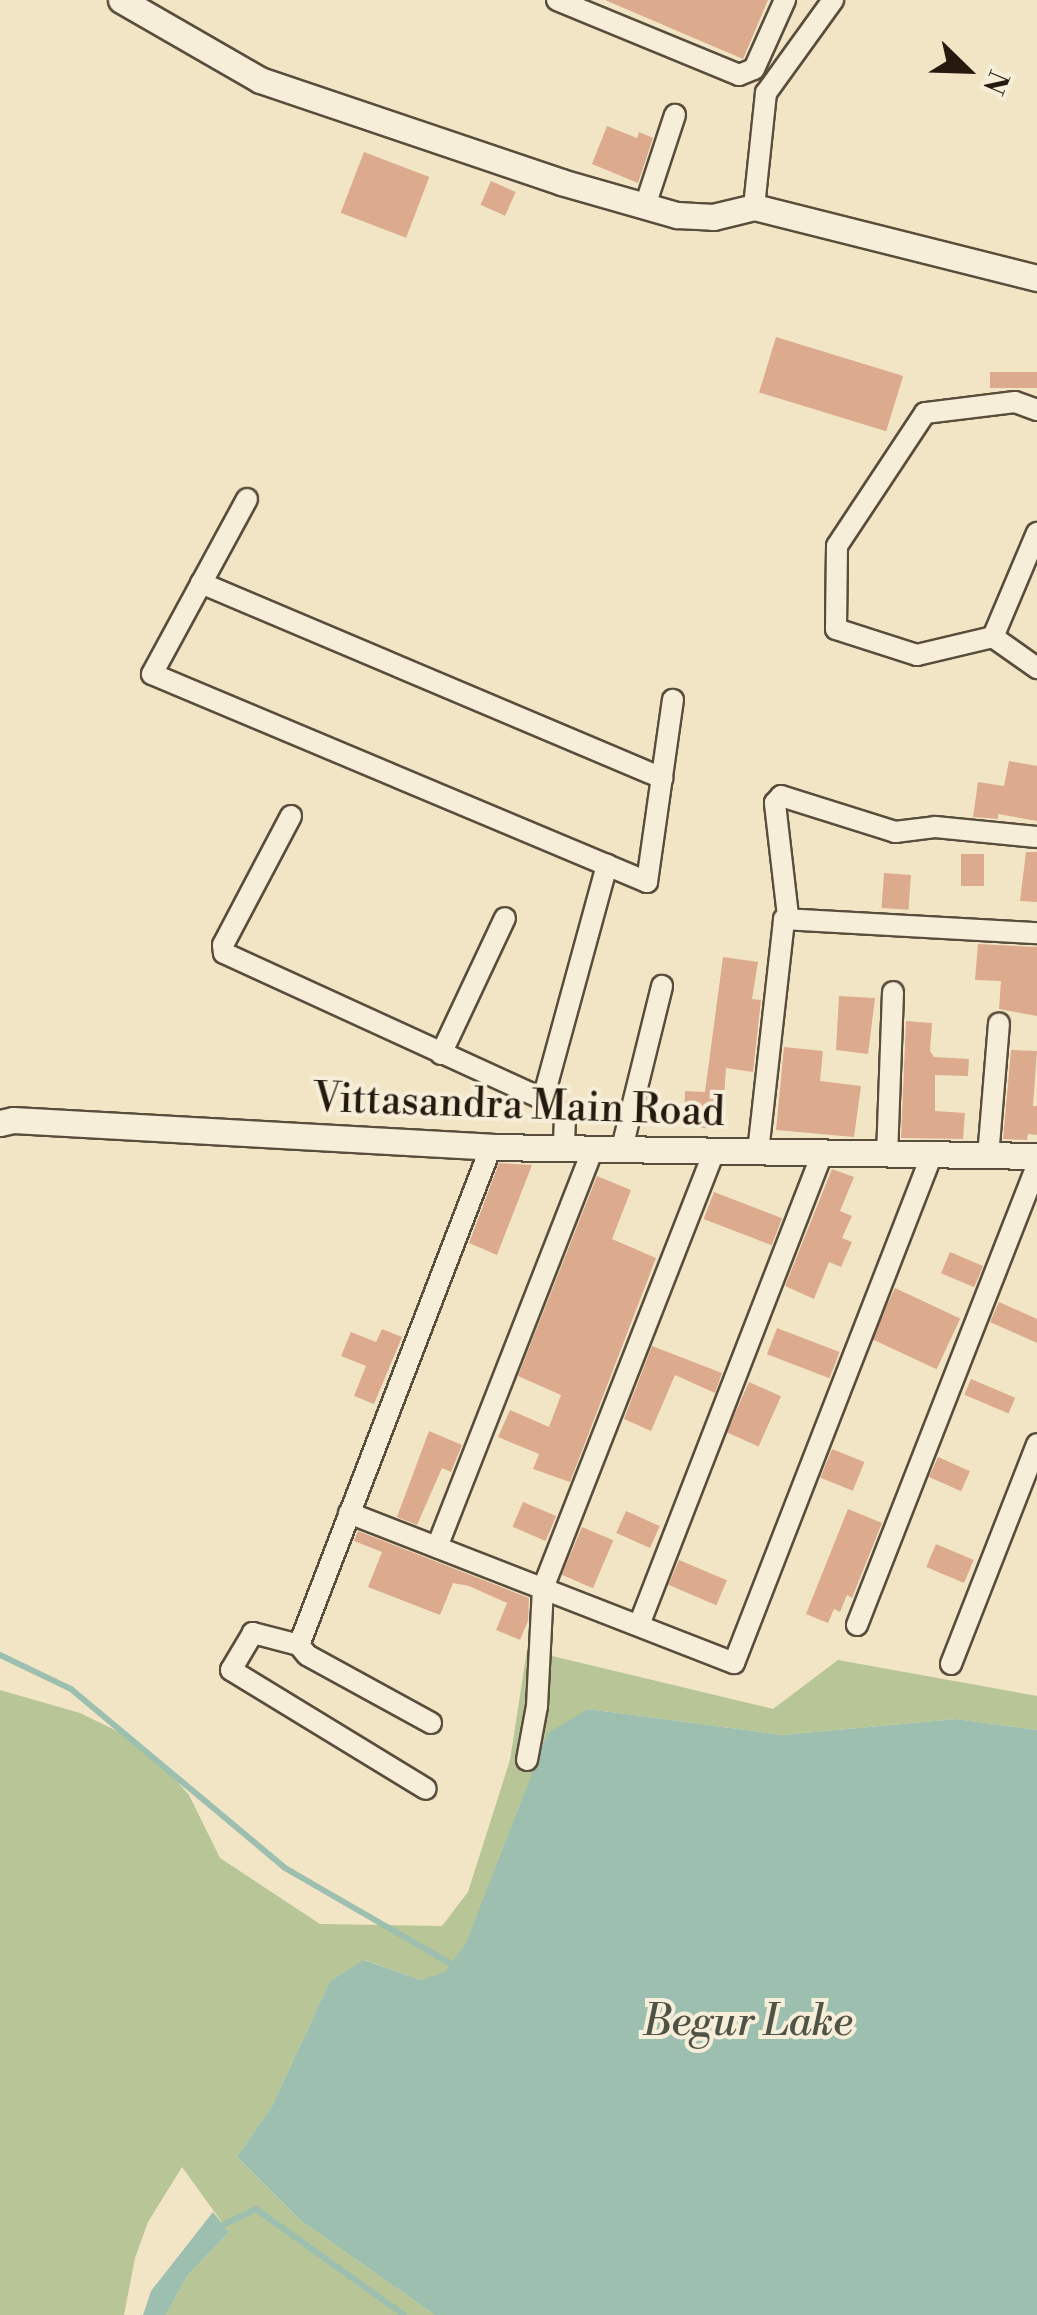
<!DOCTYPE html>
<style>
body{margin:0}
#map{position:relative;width:1037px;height:2315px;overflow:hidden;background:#f2e5c5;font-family:"Libre Bodoni",serif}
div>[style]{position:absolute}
.green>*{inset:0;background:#b7c597}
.water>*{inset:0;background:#9cbfb0}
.stream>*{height:6px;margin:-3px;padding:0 3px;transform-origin:3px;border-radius:3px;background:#9cbfb0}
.building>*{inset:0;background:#dcab8d;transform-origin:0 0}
.roads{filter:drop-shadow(2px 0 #594d3c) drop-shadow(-2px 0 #594d3c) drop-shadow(0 2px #594d3c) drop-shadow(0 -2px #594d3c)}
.minor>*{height:20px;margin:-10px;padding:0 10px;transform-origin:10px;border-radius:10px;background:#f7eed9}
.tertiary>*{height:25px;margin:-12.5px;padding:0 12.5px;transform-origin:12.5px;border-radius:12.5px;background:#f7eed9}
span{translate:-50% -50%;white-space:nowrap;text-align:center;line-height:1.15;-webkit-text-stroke:8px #f7eed9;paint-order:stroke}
.street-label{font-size:40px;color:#261a0f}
.water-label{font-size:42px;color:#4f5447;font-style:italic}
.north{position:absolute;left:917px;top:20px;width:100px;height:100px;-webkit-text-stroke:8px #f7eed9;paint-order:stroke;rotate:113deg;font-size:28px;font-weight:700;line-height:40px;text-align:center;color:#261a0f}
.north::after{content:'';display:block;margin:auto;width:35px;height:45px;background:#261a0f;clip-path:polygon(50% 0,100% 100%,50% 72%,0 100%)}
</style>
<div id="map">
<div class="green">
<i style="clip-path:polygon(527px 1650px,773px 1709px,838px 1660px,1037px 1696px,1037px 1730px,956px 1719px,782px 1735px,588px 1709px,466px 1944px,445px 1973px,421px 1980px,365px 1960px,330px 1981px,272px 2106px,237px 2157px,300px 2220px,435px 2315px,166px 2315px,187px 2276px,229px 2232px,182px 2167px,148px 2222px,135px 2258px,124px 2315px,0 2315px,0 1690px,80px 1713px,121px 1733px,165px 1768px,189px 1795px,220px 1858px,320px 1924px,442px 1926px,468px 1892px,510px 1760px)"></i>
</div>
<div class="water">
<i style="clip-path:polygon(588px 1709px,782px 1735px,956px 1719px,1037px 1730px,1037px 2315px,435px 2315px,300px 2220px,237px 2157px,272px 2106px,330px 1981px,364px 1960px,421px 1980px,445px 1972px,466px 1943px,548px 1733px)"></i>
<i style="clip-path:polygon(213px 2212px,229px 2232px,187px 2276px,166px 2315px,143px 2315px,151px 2291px)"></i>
</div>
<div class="stream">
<i style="left:0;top:1655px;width:79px;rotate:25.6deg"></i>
<i style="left:71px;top:1689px;width:279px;rotate:39.9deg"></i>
<i style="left:285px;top:1868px;width:196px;rotate:30deg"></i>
<i style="left:217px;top:2228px;width:43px;rotate:-26deg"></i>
<i style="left:256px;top:2209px;width:182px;rotate:35.6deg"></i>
</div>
<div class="building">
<i style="clip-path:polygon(605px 0,768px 0,743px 59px)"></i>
<i style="clip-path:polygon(607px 126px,637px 138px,639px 132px,653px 138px,638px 183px,592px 164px)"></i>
<i style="left:364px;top:152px;width:70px;height:65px;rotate:21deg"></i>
<i style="left:491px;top:181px;width:27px;height:26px;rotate:24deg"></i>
<i style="left:776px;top:337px;width:133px;height:58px;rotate:17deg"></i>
<i style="left:1037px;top:372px;width:16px;height:47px;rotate:90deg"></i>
<i style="clip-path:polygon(1009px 761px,1037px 766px,1037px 821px,998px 814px,998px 819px,973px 817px,978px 782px,1004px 786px)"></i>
<i style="clip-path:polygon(1026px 852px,1037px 852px,1037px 902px,1020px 901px)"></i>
<i style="left:961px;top:854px;width:23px;height:32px"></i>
<i style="left:884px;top:873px;width:27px;height:35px;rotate:4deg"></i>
<i style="clip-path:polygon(978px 944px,1037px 947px,1037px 1016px,999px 1009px,1001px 981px,975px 980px)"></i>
<i style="clip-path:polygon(723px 957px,758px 962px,752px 999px,761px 1000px,753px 1072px,726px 1068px,722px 1129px,684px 1127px,685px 1091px,705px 1092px)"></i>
<i style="clip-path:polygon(839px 996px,875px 998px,868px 1054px,836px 1050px)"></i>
<i style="clip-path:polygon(906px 1021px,932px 1023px,930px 1051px,934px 1057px,969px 1059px,968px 1076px,935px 1075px,935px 1111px,965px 1113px,963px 1139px,901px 1138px)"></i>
<i style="clip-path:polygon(784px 1047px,823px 1051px,820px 1081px,861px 1086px,854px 1137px,776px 1130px)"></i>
<i style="clip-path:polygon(1011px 1050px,1037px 1051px,1033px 1106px,1037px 1106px,1037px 1135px,1028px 1134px,1027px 1140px,1003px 1139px)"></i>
<i style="clip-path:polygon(499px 1163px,532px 1165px,497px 1255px,469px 1243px)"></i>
<i style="clip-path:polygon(832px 1169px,854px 1177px,840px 1211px,852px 1216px,842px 1238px,852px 1242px,841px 1267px,829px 1262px,814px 1299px,785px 1286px)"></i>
<i style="clip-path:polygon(597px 1176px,631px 1190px,612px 1239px,656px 1258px,570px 1482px,533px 1469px,539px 1454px,498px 1437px,510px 1410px,549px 1427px,561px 1395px,518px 1376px)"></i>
<i style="left:714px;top:1192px;width:73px;height:29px;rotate:21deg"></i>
<i style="left:950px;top:1252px;width:36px;height:23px;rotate:23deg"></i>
<i style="left:895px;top:1288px;width:72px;height:56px;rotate:25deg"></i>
<i style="clip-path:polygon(999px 1302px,1037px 1319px,1037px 1343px,990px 1322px)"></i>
<i style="left:777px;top:1328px;width:67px;height:28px;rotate:21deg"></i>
<i style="clip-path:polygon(382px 1329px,402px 1337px,374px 1404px,354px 1396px,366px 1366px,341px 1356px,351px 1332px,376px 1342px)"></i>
<i style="clip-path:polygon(652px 1346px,722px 1373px,715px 1393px,675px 1375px,651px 1431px,624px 1419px)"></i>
<i style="left:971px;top:1379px;width:48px;height:17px;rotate:23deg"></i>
<i style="left:749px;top:1382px;width:35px;height:55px;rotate:24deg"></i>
<i style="clip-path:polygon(429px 1431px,462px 1445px,451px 1472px,442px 1468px,417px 1525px,397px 1517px)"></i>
<i style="left:832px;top:1449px;width:35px;height:31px;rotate:22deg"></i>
<i style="left:938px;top:1457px;width:35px;height:22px;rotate:24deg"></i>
<i style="left:523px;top:1502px;width:36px;height:27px;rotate:23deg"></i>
<i style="clip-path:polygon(848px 1509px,882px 1523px,852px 1598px,847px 1595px,840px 1612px,834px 1609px,828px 1623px,806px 1614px)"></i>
<i style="left:626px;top:1511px;width:37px;height:24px;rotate:24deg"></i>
<i style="left:582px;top:1527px;width:34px;height:52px;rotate:23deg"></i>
<i style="clip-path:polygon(358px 1531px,529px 1598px,528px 1621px,520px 1640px,496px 1630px,507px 1603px,469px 1586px,453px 1583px,440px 1615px,368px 1587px,382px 1552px,354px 1541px)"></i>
<i style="left:936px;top:1544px;width:41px;height:25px;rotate:23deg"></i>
<i style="left:679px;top:1560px;width:52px;height:27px;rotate:23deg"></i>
</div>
<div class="roads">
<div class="minor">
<i style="left:557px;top:0;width:197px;rotate:22.4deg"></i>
<i style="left:739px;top:75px;width:16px;rotate:-22deg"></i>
<i style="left:754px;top:69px;width:76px;rotate:-65.8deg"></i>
<i style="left:645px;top:206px;width:96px;rotate:-71.8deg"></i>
<i style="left:754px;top:207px;width:115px;rotate:-84deg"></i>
<i style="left:766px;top:93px;width:115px;rotate:-54.2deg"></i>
<i style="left:1037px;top:410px;width:23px;rotate:-160deg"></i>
<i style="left:1015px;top:402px;width:91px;rotate:173deg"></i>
<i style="left:925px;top:413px;width:159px;rotate:123.5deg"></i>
<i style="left:837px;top:546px;width:83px;rotate:90.7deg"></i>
<i style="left:836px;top:629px;width:85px;rotate:17.8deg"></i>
<i style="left:917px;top:655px;width:78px;rotate:-13.3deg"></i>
<i style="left:993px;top:637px;width:54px;rotate:35.2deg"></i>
<i style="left:247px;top:499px;width:199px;rotate:118.5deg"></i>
<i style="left:152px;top:674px;width:537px;rotate:22.79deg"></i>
<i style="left:647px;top:882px;width:184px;rotate:-81.9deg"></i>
<i style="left:201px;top:583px;width:501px;rotate:22.93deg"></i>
<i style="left:993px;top:637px;width:113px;rotate:-67.1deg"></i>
<i style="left:291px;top:816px;width:146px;rotate:117.8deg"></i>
<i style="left:223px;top:945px;width:8px;rotate:83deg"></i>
<i style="left:224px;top:953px;width:351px;rotate:24.6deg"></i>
<i style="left:543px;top:1099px;width:28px;rotate:38deg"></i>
<i style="left:565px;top:1116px;width:31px;rotate:92deg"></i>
<i style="left:788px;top:916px;width:114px;rotate:-96.6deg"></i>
<i style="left:775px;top:803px;width:9px;rotate:-49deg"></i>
<i style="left:781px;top:796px;width:120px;rotate:17.5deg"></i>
<i style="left:895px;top:832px;width:40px;rotate:-7.1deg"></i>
<i style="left:935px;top:827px;width:102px;rotate:5.6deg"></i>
<i style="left:441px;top:1054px;width:150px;rotate:-64.8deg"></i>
<i style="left:543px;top:1099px;width:243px;rotate:-74.7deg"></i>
<i style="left:622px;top:1148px;width:167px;rotate:-76.1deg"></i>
<i style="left:758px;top:1152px;width:234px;rotate:-83.6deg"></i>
<i style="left:784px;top:919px;width:253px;rotate:3.2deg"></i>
<i style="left:887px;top:1156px;width:164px;rotate:-87.9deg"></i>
<i style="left:988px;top:1157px;width:134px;rotate:-85.3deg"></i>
<i style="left:349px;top:1513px;width:413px;rotate:21.3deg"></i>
<i style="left:734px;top:1663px;width:543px;rotate:-68.73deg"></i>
<i style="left:437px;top:1547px;width:428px;rotate:-68.6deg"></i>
<i style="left:639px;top:1625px;width:505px;rotate:-68.77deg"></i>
<i style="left:857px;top:1625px;width:493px;rotate:-68.6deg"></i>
<i style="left:299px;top:1645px;width:48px;rotate:-165.4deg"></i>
<i style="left:253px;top:1633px;width:43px;rotate:120.7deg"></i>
<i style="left:231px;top:1670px;width:228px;rotate:31.4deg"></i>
<i style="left:951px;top:1664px;width:236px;rotate:-68.6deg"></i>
<i style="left:431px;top:1723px;width:141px;rotate:-151.3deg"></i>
<i style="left:307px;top:1655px;width:13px;rotate:-129deg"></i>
<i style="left:299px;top:1645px;width:534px;rotate:-68.92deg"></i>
<i style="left:527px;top:1760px;width:55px;rotate:-79.5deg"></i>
<i style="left:537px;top:1706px;width:118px;rotate:-87.1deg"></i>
<i style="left:543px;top:1588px;width:469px;rotate:-68.6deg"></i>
</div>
<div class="tertiary">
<i style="left:121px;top:0;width:160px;rotate:29.9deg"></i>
<i style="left:260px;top:80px;width:318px;rotate:18.7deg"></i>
<i style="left:561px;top:182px;width:121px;rotate:15.9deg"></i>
<i style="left:677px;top:215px;width:36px;rotate:3deg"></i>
<i style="left:713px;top:217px;width:42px;rotate:-13.7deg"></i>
<i style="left:754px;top:207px;width:292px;rotate:14.1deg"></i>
<i style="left:0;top:1123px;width:13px;rotate:-13deg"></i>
<i style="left:13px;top:1120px;width:479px;rotate:3.2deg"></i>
<i style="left:491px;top:1147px;width:546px;rotate:0.94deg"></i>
</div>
</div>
<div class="street-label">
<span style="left:519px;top:1106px;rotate:2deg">Vittasandra Main Road</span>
</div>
<div class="water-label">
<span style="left:748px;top:2023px">Begur Lake</span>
</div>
<div class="north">N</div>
</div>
